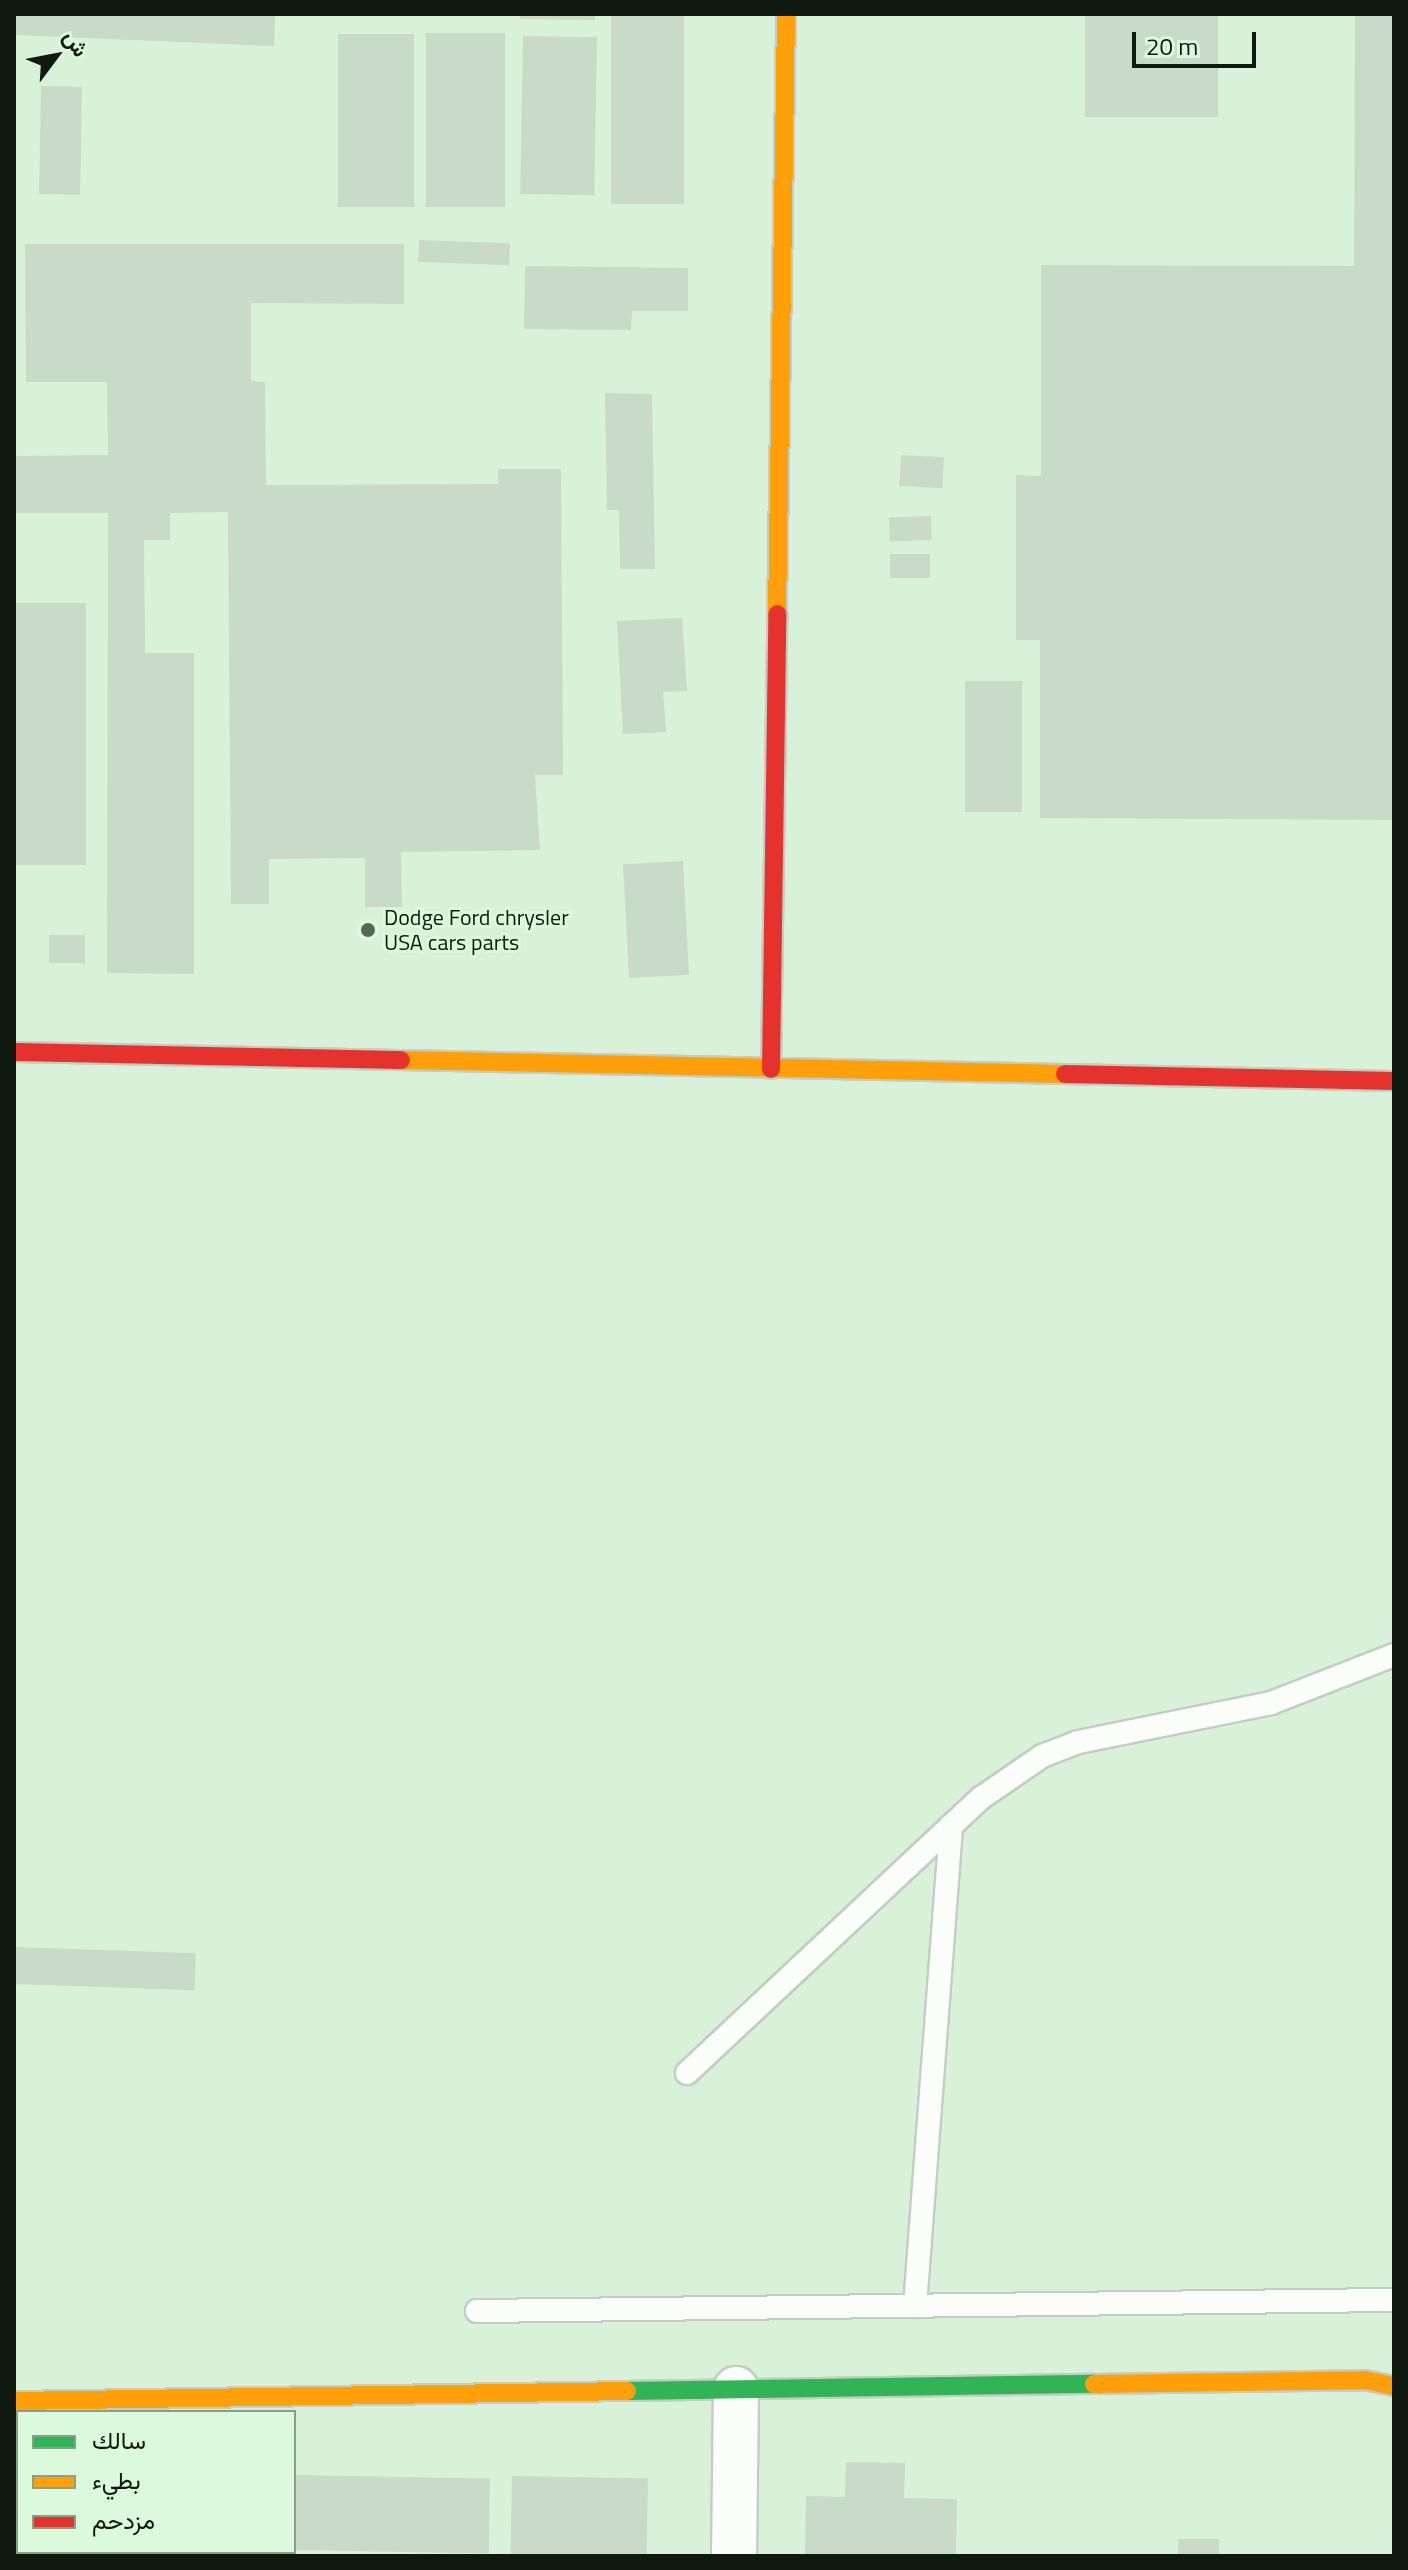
<!DOCTYPE html>
<meta charset="utf-8">
<style>
body{margin:0}
#map{position:relative;width:1408px;height:2570px;overflow:hidden;background:#e2f2e2;font-family:"Titillium Web",Vazirmatn,sans-serif}
div>[style]{position:absolute}
.built>*{inset:0;background:#d7f2d8}
.building>*{inset:0;background:#c9dac9;transform-origin:0 0}
.roads{filter:drop-shadow(2px 0 #c2cec2) drop-shadow(-2px 0 #c2cec2) drop-shadow(0 2px #c2cec2) drop-shadow(0 -2px #c2cec2)}
.lane>*{height:22px;margin:-11px;padding:0 11px;transform-origin:11px;border-radius:11px;background:#fbfdfb}
.street>*{height:44px;margin:-22px;padding:0 22px;transform-origin:22px;border-radius:22px;background:#fbfdfb}
.fast>*{height:18px;margin:-9px;padding:0 9px;transform-origin:9px;border-radius:9px;background:#30b455}
.slow>*{height:18px;margin:-9px;padding:0 9px;transform-origin:9px;border-radius:9px;background:#ff9f0a}
.jam>*{height:18px;margin:-9px;padding:0 9px;transform-origin:9px;border-radius:9px;background:#e5322d}
.dots>*{width:22px;height:22px;translate:-50% -50%;box-sizing:border-box;border:4px solid #dbf9dc;border-radius:50%}
span{translate:-50% -50%;white-space:nowrap;text-align:center;line-height:1.15;-webkit-text-stroke:6px #dbf9dc;paint-order:stroke}
.poi-label{font-size:22px;color:#0f1910}
.left{translate:0 -50%;text-align:left}
.frame{position:absolute;inset:0;border:16px solid #0f1910;pointer-events:none}
.legend{position:absolute;left:16px;top:2410px;width:280px;height:144px;box-sizing:border-box;background:#dbf9dc;border:2px solid #899f8a;margin:0;padding:10px 14px;list-style:none;font-size:24px;color:#0f1910}
.legend li{display:flex;align-items:center;gap:16px;height:40px}
.legend b{width:40px;border:2px solid #899f8a}
.north{position:absolute;left:16px;top:16px;width:80px;height:80px;-webkit-text-stroke:6px #dbf9dc;paint-order:stroke;rotate:58deg;font-size:22px;font-weight:700;line-height:32px;text-align:center;color:#0f1910}
.north::after{content:'';display:block;margin:auto;width:28px;height:36px;background:#0f1910;clip-path:polygon(50% 0,100% 100%,50% 72%,0 100%)}
.scale{position:absolute;left:1132px;top:32px;width:124px;height:36px;box-sizing:border-box;border:4px solid #0f1910;border-top:0;padding-left:10px;font-size:24px;line-height:28px;white-space:nowrap;color:#0f1910;-webkit-text-stroke:6px #dbf9dc;paint-order:stroke}
</style>
<div id="map">
<div class="built">
<i style="clip-path:polygon(evenodd,14px 14px,1394px 14px,1394px 2556px,14px 2556px,14px 14px,18px 2412px,294px 2412px,294px 2552px,18px 2552px,18px 2412px)"></i>
</div>
<div class="building">
<i style="clip-path:polygon(14px 14px,275px 14px,274px 46px,14px 35px)"></i>
<i style="clip-path:polygon(520px 14px,595px 14px,595px 20px,520px 19px)"></i>
<i style="left:611px;top:14px;width:73px;height:190px"></i>
<i style="left:1085px;top:14px;width:133px;height:103px"></i>
<i style="clip-path:polygon(1355px 14px,1394px 14px,1394px 820px,1040px 818px,1040px 640px,1016px 640px,1016px 475px,1041px 476px,1041px 265px,1354px 266px)"></i>
<i style="left:426px;top:33px;width:79px;height:174px"></i>
<i style="left:338px;top:34px;width:76px;height:173px"></i>
<i style="left:523px;top:36px;width:74px;height:158px;rotate:1deg"></i>
<i style="left:41px;top:86px;width:41px;height:108px;rotate:1deg"></i>
<i style="left:419px;top:240px;width:91px;height:22px;rotate:2deg"></i>
<i style="clip-path:polygon(25px 244px,404px 244px,404px 304px,251px 303px,251px 381px,265px 382px,266px 485px,498px 484px,498px 469px,561px 469px,563px 775px,535px 775px,540px 850px,401px 852px,402px 907px,365px 907px,365px 858px,269px 859px,269px 904px,231px 904px,228px 512px,170px 513px,170px 540px,144px 540px,145px 653px,194px 653px,194px 974px,107px 973px,108px 513px,14px 513px,14px 456px,108px 455px,107px 382px,26px 382px)"></i>
<i style="clip-path:polygon(525px 266px,688px 268px,688px 311px,632px 311px,631px 330px,524px 329px)"></i>
<i style="clip-path:polygon(605px 393px,652px 394px,655px 569px,620px 569px,619px 510px,607px 510px)"></i>
<i style="left:901px;top:455px;width:43px;height:31px;rotate:3deg"></i>
<i style="left:931px;top:516px;width:24px;height:42px;rotate:88deg"></i>
<i style="left:890px;top:554px;width:40px;height:24px"></i>
<i style="left:14px;top:603px;width:72px;height:262px"></i>
<i style="clip-path:polygon(682px 618px,687px 691px,663px 692px,666px 732px,623px 734px,617px 621px)"></i>
<i style="left:965px;top:681px;width:57px;height:131px"></i>
<i style="left:683px;top:861px;width:114px;height:60px;rotate:87deg"></i>
<i style="left:49px;top:935px;width:36px;height:28px"></i>
<i style="left:14px;top:1947px;width:182px;height:37px;rotate:2deg"></i>
<i style="clip-path:polygon(846px 2462px,905px 2463px,904px 2498px,957px 2499px,956px 2556px,805px 2556px,806px 2496px,845px 2497px)"></i>
<i style="left:294px;top:2475px;width:196px;height:75px;rotate:1deg"></i>
<i style="left:512px;top:2476px;width:136px;height:80px;rotate:1deg"></i>
<i style="clip-path:polygon(14px 2477px,18px 2552px,243px 2556px,14px 2556px)"></i>
<i style="left:1219px;top:2539px;width:17px;height:41px;rotate:90deg"></i>
</div>
<div class="roads">
<div class="lane">
<i style="left:687px;top:2073px;width:403px;rotate:-43.1deg"></i>
<i style="left:981px;top:1798px;width:74px;rotate:-34.5deg"></i>
<i style="left:1042px;top:1756px;width:39px;rotate:-21deg"></i>
<i style="left:1078px;top:1742px;width:197px;rotate:-11.4deg"></i>
<i style="left:1271px;top:1703px;width:132px;rotate:-21.3deg"></i>
<i style="left:915px;top:2306px;width:482px;rotate:-85.7deg"></i>
<i style="left:477px;top:2311px;width:917px;rotate:-0.69deg"></i>
</div>
<div class="street">
<i style="left:734px;top:2556px;width:167px;rotate:-89.3deg"></i>
</div>
<div class="fast">
<i style="left:627px;top:2391px;width:467px;rotate:-0.9deg"></i>
</div>
<div class="slow">
<i style="left:777px;top:614px;width:600px;rotate:-89.14deg"></i>
<i style="left:401px;top:1060px;width:664px;rotate:1.21deg"></i>
<i style="left:1094px;top:2384px;width:271px;rotate:-0.8deg"></i>
<i style="left:1365px;top:2380px;width:30px;rotate:12deg"></i>
<i style="left:14px;top:2401px;width:613px;rotate:-0.93deg"></i>
</div>
<div class="jam">
<i style="left:14px;top:1052px;width:387px;rotate:1.2deg"></i>
<i style="left:771px;top:1069px;width:455px;rotate:-89.2deg"></i>
<i style="left:1065px;top:1074px;width:329px;rotate:1.2deg"></i>
</div>
</div>
<div class="dots">
<i style="left:368px;top:930px;background:#59655a"></i>
</div>
<div class="poi-label">
<span class="left" style="left:384px;top:930px">Dodge Ford chrysler<br>USA cars parts</span>
</div>
<div class="frame"></div>
<ul class="legend">
<li><b style="height:10px;background:#30b455"></b>سالك</li>
<li><b style="height:10px;background:#ff9f0a"></b>بطيء</li>
<li><b style="height:10px;background:#e5322d"></b>مزدحم</li>
</ul>
<div class="north">ش</div>
<div class="scale">20 m</div>
</div>
